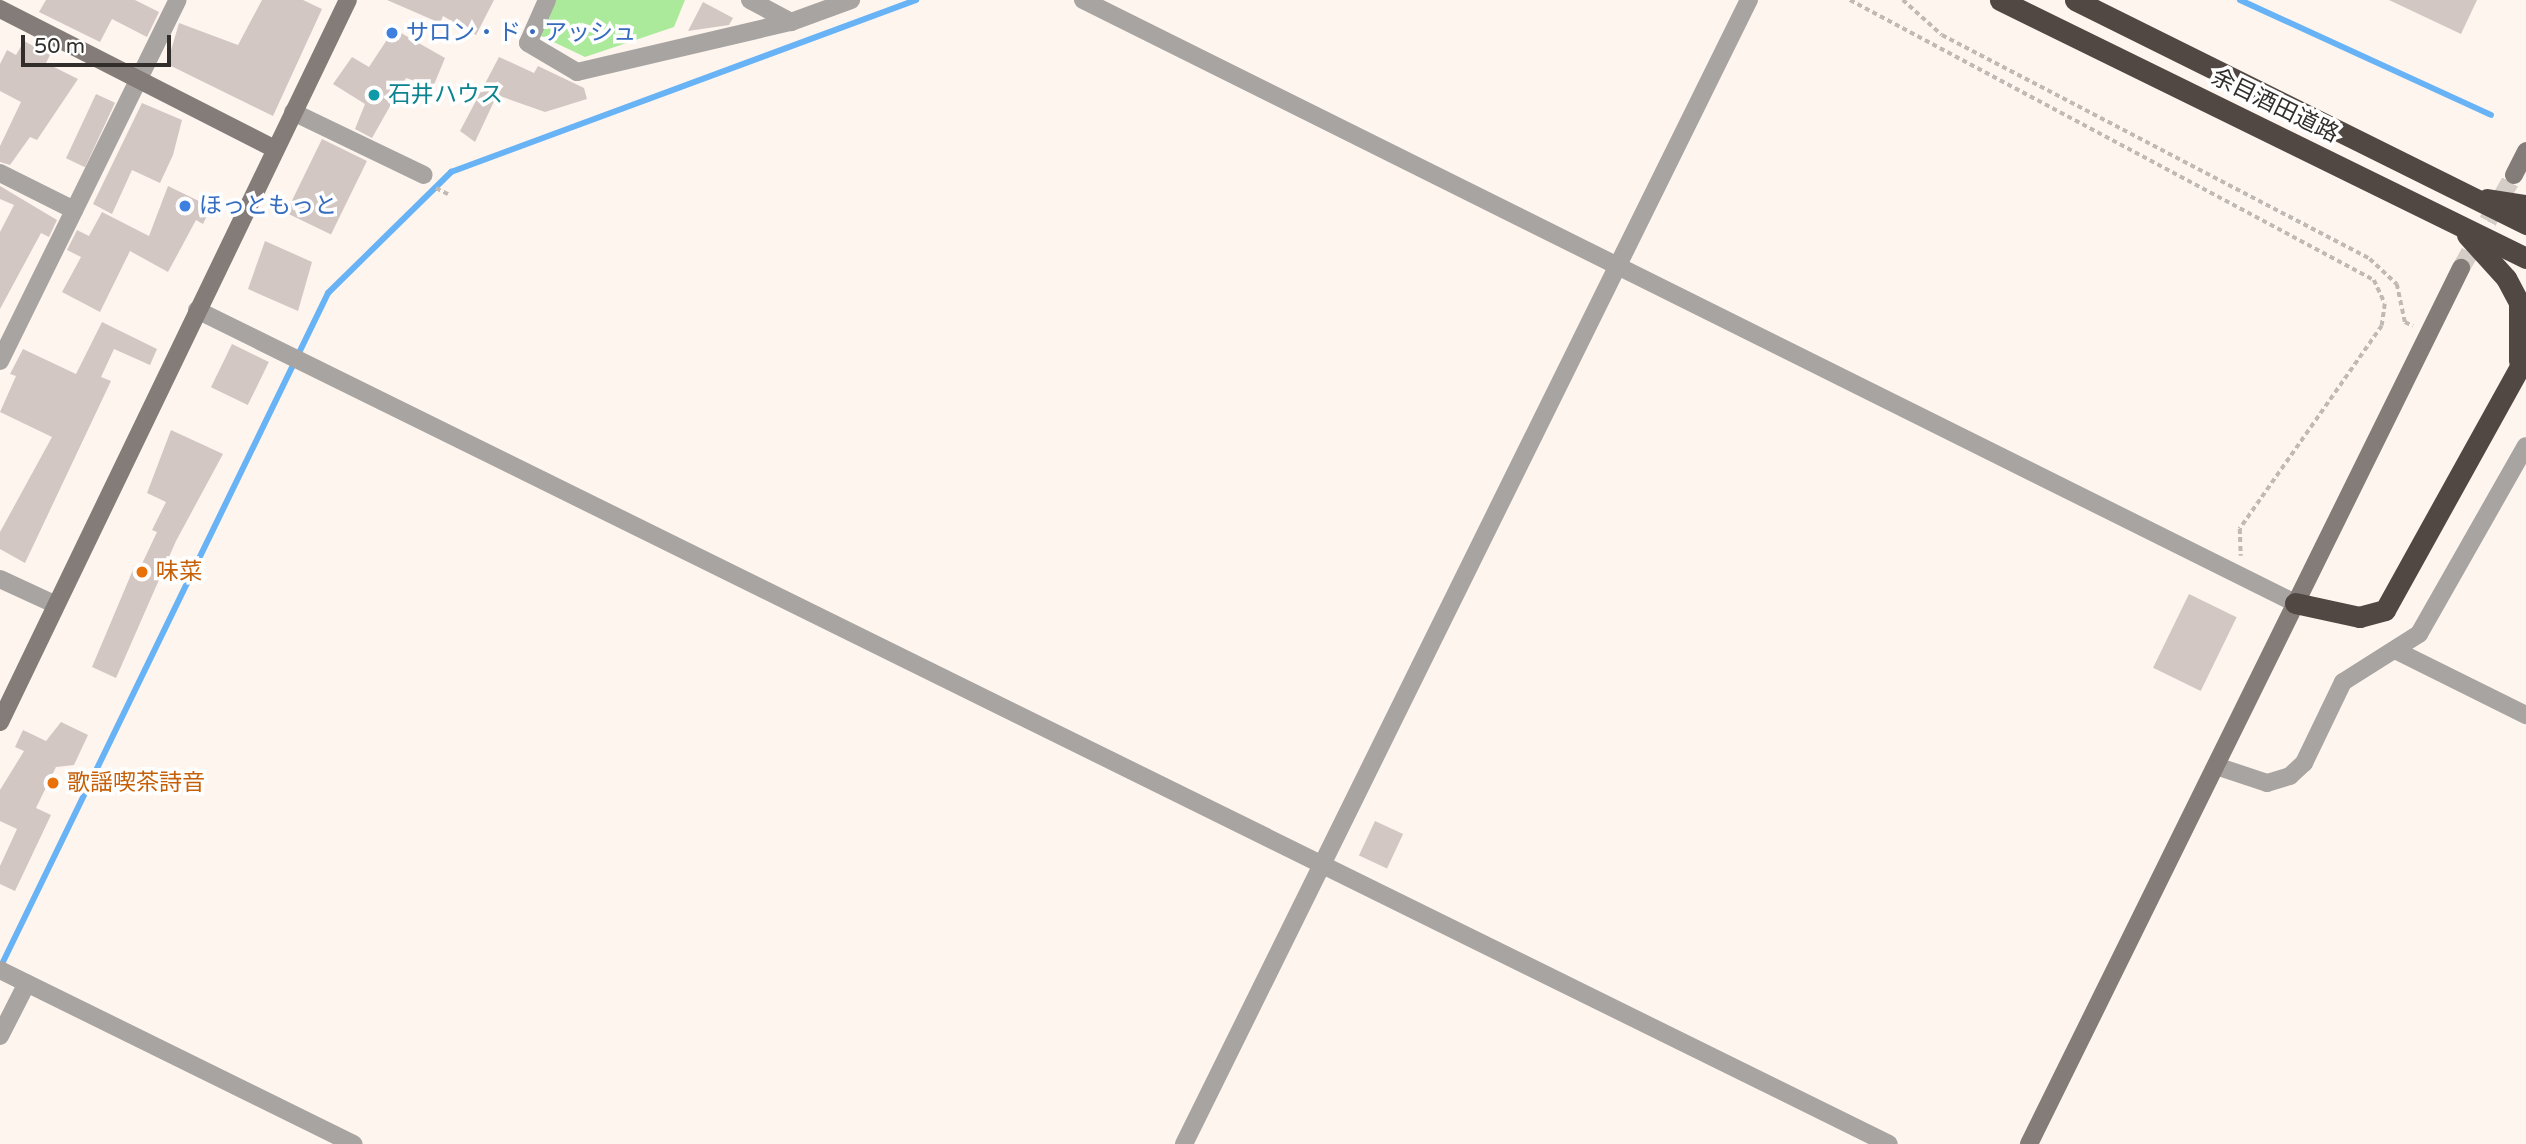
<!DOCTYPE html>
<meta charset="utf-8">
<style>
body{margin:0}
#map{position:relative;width:2526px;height:1144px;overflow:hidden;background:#fef5ef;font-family:"Varela Round","Noto Sans JP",sans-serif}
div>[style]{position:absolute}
.green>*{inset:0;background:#abea9b}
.stream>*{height:6px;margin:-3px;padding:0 3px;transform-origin:3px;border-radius:3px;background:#68b3f6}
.building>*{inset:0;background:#d3c7c3;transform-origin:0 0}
.secondary-tunnel>*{height:18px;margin-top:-9px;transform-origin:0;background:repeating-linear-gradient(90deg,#d5cdc8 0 18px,transparent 0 27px)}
.path>*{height:3.5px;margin-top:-1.75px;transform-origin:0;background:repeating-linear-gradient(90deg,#c0b9b4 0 5px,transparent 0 8.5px)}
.street>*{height:18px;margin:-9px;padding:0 9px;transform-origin:9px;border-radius:9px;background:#a8a4a1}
.secondary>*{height:18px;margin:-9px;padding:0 9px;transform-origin:9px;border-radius:9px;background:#837c78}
.highway>*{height:21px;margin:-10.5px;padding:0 10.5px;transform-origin:10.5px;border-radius:10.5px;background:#514843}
.dots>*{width:19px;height:19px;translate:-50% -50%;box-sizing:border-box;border:4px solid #fff;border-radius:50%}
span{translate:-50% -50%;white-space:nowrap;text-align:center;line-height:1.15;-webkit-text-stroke:7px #fff;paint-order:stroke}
.shop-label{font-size:23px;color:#366cbe}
.left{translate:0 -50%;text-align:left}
.culture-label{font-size:23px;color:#0d838f}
.street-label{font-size:23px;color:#312e2b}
.food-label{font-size:23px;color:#c56008}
.scale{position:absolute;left:21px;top:35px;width:150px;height:32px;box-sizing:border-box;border:4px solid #312e2b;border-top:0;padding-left:9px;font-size:21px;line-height:24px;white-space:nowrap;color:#312e2b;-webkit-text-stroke:5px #fff;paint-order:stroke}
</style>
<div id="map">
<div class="green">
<i style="clip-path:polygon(542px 0,685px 0,674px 27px,585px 57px,539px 35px)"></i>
</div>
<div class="stream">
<i style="left:2240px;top:0;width:276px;rotate:24.6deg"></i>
<i style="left:0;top:968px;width:750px;rotate:-64.08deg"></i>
<i style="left:328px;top:293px;width:173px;rotate:-44.5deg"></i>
<i style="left:451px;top:172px;width:496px;rotate:-20.3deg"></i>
</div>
<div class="building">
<i style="clip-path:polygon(46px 0,135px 0,159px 12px,147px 37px,112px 19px,100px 42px,39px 12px)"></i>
<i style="clip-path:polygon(262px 0,303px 0,322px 9px,273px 116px,167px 64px,179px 23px,238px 45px)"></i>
<i style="clip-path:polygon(387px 0,494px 0,476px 35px,443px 16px,440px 23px)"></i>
<i style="clip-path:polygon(2389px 0,2477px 0,2461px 34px)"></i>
<i style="clip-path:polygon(703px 2px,733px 18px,729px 25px,688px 31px)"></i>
<i style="clip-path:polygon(394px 29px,445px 58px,433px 87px,406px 78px,372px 138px,355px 129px,365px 104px,333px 84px,352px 57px,369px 67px)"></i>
<i style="clip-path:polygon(24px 41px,50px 55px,46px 63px,78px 79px,37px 140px,30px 137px,10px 165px,0 162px,0 146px,21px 102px,0 91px,0 64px,7px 50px,16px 55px)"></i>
<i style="clip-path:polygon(499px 57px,534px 73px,538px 66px,584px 88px,587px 99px,545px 112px,497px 95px,475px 142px,460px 131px)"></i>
<i style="left:96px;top:94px;width:21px;height:71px;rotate:25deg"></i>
<i style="clip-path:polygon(142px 103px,182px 120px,173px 155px,160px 183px,132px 170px,112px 214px,93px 204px)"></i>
<i style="left:322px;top:139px;width:50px;height:82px;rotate:26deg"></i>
<i style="clip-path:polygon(0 186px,57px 220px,49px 237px,41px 233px,0 309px,0 232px,14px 205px,0 199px)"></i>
<i style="clip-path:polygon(168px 186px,211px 207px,203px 224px,196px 220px,168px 272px,130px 251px,100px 312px,62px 292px,81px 257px,67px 250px,77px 230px,89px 236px,102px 212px,149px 236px)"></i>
<i style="clip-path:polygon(265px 241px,312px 262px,298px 311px,248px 289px)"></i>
<i style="clip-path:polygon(102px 322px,157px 349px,150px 365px,114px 349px,101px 377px,111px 381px,25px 563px,0 549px,0 532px,52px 437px,0 412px,16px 376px,10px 374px,23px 349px,76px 374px)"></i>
<i style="left:232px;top:344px;width:41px;height:48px;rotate:26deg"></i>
<i style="clip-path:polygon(171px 430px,223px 454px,176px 541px,116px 678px,92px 667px,135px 565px,140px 568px,157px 532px,152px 530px,166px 502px,147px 493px)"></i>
<i style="left:2189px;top:594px;width:53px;height:82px;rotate:26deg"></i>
<i style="clip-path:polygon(61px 722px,88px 735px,74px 765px,56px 767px,36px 808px,51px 815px,15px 891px,0 884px,0 866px,17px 829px,0 821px,0 790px,24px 751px,15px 747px,23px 730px,46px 741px)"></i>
<i style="left:1375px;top:821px;width:31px;height:38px;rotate:25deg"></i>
</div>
<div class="secondary-tunnel">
<i style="left:2461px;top:268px;width:107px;rotate:-60.3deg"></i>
</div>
<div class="path">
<i style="left:1850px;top:0;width:594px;rotate:28.12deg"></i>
<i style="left:2374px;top:280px;width:26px;rotate:65deg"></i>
<i style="left:2385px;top:304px;width:22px;rotate:98deg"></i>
<i style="left:2382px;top:326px;width:248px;rotate:125deg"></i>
<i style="left:2240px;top:529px;width:27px;rotate:88deg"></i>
<i style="left:1903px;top:0;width:52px;rotate:41.9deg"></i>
<i style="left:1942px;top:35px;width:483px;rotate:27.6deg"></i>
<i style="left:2370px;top:259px;width:37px;rotate:43deg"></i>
<i style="left:2397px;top:284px;width:39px;rotate:78deg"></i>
<i style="left:2405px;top:322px;width:9px;rotate:27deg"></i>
<i style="left:436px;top:188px;width:16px;rotate:27deg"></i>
</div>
<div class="street">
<i style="left:547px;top:0;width:47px;rotate:113.8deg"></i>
<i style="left:528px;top:43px;width:57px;rotate:30.6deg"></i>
<i style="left:577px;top:72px;width:220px;rotate:-13.2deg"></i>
<i style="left:791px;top:22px;width:64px;rotate:-20.1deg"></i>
<i style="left:750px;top:0;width:47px;rotate:28.2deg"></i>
<i style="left:1083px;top:0;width:1354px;rotate:26.45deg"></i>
<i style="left:293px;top:112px;width:145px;rotate:25.7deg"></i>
<i style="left:0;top:173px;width:83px;rotate:26.6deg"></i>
<i style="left:197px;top:310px;width:1886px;rotate:26.24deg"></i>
<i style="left:0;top:361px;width:402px;rotate:-63.8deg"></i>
<i style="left:0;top:579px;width:60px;rotate:24.8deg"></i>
<i style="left:2399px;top:652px;width:142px;rotate:26.4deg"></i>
<i style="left:2216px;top:766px;width:54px;rotate:18.4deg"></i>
<i style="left:2267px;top:783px;width:24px;rotate:-17deg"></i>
<i style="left:2290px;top:776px;width:19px;rotate:-43deg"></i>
<i style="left:2304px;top:763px;width:90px;rotate:-64.3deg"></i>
<i style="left:2343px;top:682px;width:90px;rotate:-32.3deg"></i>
<i style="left:2419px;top:634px;width:216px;rotate:-60.4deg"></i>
<i style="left:0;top:970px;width:394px;rotate:26.2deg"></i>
<i style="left:0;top:1036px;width:59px;rotate:-63deg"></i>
<i style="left:1184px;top:1144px;width:1276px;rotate:-63.72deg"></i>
</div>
<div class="secondary">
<i style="left:0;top:9px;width:309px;rotate:27deg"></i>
<i style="left:2514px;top:175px;width:27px;rotate:-63deg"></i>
<i style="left:0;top:722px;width:801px;rotate:-64.27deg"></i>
<i style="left:2029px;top:1144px;width:977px;rotate:-63.75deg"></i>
</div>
<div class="highway">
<i style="left:2000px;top:0;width:586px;rotate:26.13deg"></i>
<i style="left:2075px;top:0;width:504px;rotate:26.41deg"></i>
<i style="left:2487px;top:199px;width:39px;rotate:9deg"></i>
<i style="left:2467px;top:235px;width:58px;rotate:47.8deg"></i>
<i style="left:2506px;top:278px;width:27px;rotate:62deg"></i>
<i style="left:2519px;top:302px;width:59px;rotate:90deg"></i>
<i style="left:2295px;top:603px;width:66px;rotate:12.3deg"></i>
<i style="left:2359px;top:617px;width:27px;rotate:-15deg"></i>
<i style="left:2385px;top:610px;width:291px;rotate:-61deg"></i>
</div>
<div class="dots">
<i style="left:392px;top:33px;background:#3f7fe0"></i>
<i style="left:374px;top:95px;background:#0f9aa8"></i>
<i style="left:185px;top:206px;background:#3f7fe0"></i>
<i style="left:142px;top:572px;background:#e8710a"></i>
<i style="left:53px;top:783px;background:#e8710a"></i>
</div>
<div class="shop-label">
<span class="left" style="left:406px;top:33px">サロン・ド・アッシュ</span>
<span class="left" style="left:199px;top:206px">ほっともっと</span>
</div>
<div class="culture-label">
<span class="left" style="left:388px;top:95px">石井ハウス</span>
</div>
<div class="street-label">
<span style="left:2275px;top:106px;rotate:26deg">余目酒田道路</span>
</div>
<div class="food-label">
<span class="left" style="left:156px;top:572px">味菜</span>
<span class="left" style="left:67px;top:783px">歌謡喫茶詩音</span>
</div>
<div class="scale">50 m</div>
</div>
